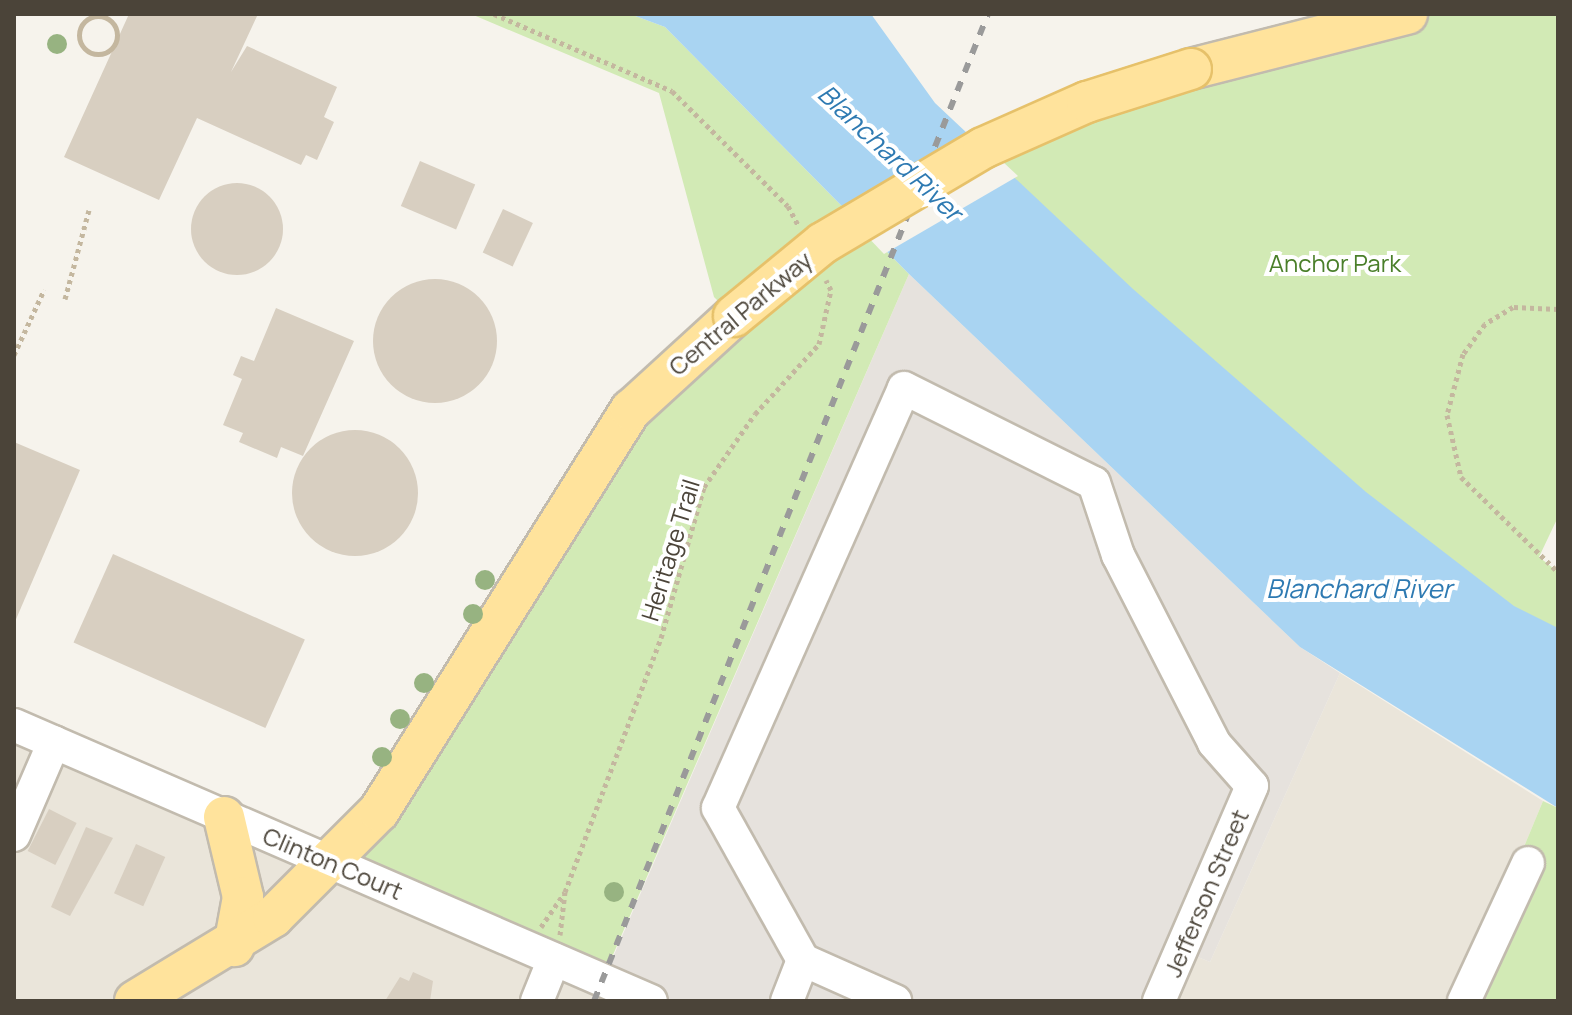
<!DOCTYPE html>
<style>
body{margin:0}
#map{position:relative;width:1572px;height:1015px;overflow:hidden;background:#f6f3ec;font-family:Manrope,sans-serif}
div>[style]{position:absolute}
.residential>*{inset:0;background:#eae5da}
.industrial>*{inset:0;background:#e6e2dd}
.green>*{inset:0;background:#d2eab5}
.water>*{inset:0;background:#a9d4f2}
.pier>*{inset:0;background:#f6f3ec}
.building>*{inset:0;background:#d8cfc1;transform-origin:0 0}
.round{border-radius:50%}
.path>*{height:5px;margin-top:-2.5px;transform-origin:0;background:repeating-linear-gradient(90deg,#c4b79f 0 4px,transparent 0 8px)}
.path>.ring{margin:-2.5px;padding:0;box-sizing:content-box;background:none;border:5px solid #c4b79f;border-radius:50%}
.roads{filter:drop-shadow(2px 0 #c2bbae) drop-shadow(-2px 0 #c2bbae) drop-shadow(0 2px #c2bbae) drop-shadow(0 -2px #c2bbae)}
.minor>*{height:32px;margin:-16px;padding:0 16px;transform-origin:16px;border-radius:16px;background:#fff}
.major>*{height:40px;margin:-20px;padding:0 20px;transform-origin:20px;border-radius:20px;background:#ffe39c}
.rail>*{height:6px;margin-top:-3px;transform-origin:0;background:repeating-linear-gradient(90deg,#9a9a9a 0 10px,transparent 0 20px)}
.bridges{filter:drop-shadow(2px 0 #e6c16a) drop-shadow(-2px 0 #e6c16a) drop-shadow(0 2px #e6c16a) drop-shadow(0 -2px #e6c16a)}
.major-bridge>*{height:40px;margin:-20px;padding:0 20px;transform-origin:20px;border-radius:20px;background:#ffe39c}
.trees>*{width:20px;height:20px;margin:-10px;border-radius:50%;background:#97b381}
span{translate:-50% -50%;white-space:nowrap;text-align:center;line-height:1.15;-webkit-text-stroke:8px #fff;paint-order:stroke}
.park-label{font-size:24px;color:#4a7f2a}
.street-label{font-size:24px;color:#4b4439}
.water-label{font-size:26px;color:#2e7ab2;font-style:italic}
.frame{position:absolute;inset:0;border:16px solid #4b4439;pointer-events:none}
</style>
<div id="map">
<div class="residential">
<i style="clip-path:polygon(1340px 673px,1543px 801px,1460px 1001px,1159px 1001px,1181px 950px,1210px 962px)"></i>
<i style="clip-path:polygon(14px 725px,602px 980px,594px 1001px,14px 1001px)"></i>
</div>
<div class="industrial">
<i style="clip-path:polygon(909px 274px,1300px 647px,1340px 673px,1210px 962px,1181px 950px,1159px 1001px,594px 1001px)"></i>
</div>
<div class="green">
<i style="clip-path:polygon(471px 14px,630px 14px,665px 27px,909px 274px,602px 980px,333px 863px,589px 473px,733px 316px,714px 297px,659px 93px)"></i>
<i style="clip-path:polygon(1407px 14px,1558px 14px,1558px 517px,1539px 557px,1558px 572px,1558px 710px,983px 148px)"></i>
<i style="clip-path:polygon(1543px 801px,1558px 808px,1558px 1001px,1460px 1001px)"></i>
</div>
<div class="water">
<i style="clip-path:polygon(630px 14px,871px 14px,935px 103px,1133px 289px,1366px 492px,1514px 606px,1558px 628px,1558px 808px,1300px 647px,909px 274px,665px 27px)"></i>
</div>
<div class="pier">
<i style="clip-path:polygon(971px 132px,1018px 176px,884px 254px,842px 210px)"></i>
</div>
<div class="building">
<i style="clip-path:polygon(129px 14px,258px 14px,231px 72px,247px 46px,337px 87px,324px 117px,334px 122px,317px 160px,306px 155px,301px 165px,197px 118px,159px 200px,64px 157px)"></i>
<i style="left:420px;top:161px;width:60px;height:49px;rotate:23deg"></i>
<i class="round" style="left:191px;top:183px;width:92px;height:92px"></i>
<i style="left:503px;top:209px;width:33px;height:48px;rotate:25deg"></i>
<i class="round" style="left:373px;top:279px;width:124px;height:124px"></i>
<i style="clip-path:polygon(276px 308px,354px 341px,303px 456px,281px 447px,277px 458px,239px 442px,243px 433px,223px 425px,242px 379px,233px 375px,241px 356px,254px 361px)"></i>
<i class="round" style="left:292px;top:430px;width:126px;height:126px"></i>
<i style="clip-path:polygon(14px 442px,80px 470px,14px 624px)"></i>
<i style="left:113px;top:554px;width:210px;height:97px;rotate:24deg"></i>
<i style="left:49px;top:809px;width:31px;height:47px;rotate:27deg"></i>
<i style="clip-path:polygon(86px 827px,113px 838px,70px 916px,51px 907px)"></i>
<i style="left:136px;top:844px;width:32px;height:54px;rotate:24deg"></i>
<i style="clip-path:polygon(413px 972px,433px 981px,430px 1001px,385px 1001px,400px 977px,409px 981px)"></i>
</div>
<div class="path">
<i style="left:494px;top:14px;width:194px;rotate:23.4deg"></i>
<i style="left:672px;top:91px;width:163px;rotate:44.8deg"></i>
<i style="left:788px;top:206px;width:21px;rotate:62deg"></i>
<i class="ring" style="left:79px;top:16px;width:33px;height:33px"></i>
<i style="left:65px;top:299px;width:92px;rotate:-74.9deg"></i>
<i style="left:1558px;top:309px;width:45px;rotate:-177.5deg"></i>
<i style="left:1513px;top:307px;width:33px;rotate:149deg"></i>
<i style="left:1485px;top:324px;width:37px;rotate:126deg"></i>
<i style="left:1463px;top:354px;width:63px;rotate:104.7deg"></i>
<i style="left:1447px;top:415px;width:64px;rotate:77.3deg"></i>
<i style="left:1461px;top:477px;width:136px;rotate:44.4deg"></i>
<i style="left:14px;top:355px;width:72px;rotate:-65.2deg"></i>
<i style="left:541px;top:927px;width:42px;rotate:-55.6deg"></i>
<i style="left:565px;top:892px;width:272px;rotate:-69.3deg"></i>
<i style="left:661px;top:638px;width:157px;rotate:-74.1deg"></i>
<i style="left:704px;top:487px;width:89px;rotate:-55.1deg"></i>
<i style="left:755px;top:414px;width:95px;rotate:-47.6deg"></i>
<i style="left:819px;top:344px;width:55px;rotate:-77.5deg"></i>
<i style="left:831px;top:290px;width:11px;rotate:-117deg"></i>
<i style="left:560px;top:935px;width:43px;rotate:-83.4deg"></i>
</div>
<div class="roads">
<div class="minor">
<i style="left:14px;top:725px;width:694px;rotate:23.43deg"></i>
<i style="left:14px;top:835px;width:101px;rotate:-66.7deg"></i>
<i style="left:803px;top:960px;width:101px;rotate:24deg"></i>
<i style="left:537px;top:1001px;width:45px;rotate:-68deg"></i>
<i style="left:787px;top:1001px;width:44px;rotate:-68.7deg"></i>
<i style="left:803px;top:960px;width:174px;rotate:-119.2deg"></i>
<i style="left:718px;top:808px;width:459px;rotate:-66.1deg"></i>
<i style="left:904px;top:388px;width:212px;rotate:26.6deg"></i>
<i style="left:1094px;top:483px;width:76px;rotate:71.6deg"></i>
<i style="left:1118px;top:555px;width:211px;rotate:62.9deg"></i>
<i style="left:1214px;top:743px;width:57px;rotate:48.5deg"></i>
<i style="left:1252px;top:786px;width:234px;rotate:113.4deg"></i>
<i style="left:1464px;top:1001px;width:152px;rotate:-65.1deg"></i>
</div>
<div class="major">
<i style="left:1191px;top:69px;width:223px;rotate:-14.3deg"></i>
<i style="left:224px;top:817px;width:82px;rotate:76.6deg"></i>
<i style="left:243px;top:897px;width:50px;rotate:100.4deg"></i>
<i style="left:135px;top:1001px;width:162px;rotate:-31.3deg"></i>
<i style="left:273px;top:917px;width:150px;rotate:-45deg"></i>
<i style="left:379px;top:811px;width:474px;rotate:-57.9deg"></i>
<i style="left:631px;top:410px;width:139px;rotate:-42.4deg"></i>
</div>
</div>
<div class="rail">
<i style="left:594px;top:1001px;width:1063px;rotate:-68.24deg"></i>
</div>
<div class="bridges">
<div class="major-bridge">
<i style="left:734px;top:316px;width:115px;rotate:-39.4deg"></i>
<i style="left:823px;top:243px;width:186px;rotate:-30.7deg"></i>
<i style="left:983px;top:148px;width:114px;rotate:-23.9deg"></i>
<i style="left:1087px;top:102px;width:109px;rotate:-17.6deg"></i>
</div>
</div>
<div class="trees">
<i style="left:57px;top:44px"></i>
<i style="left:485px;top:580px"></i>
<i style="left:473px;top:614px"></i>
<i style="left:424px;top:683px"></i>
<i style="left:400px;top:719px"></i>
<i style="left:382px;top:757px"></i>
<i style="left:614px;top:892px"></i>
</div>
<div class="park-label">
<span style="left:1335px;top:263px">Anchor Park</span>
</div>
<div class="street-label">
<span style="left:740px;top:313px;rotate:-40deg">Central Parkway</span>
<span style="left:670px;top:550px;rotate:-73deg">Heritage Trail</span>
<span style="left:333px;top:863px;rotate:23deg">Clinton Court</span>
<span style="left:1206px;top:893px;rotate:-67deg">Jefferson Street</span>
</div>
<div class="water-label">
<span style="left:890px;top:153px;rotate:43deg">Blanchard River</span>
<span style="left:1359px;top:589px">Blanchard River</span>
</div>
<div class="frame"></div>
</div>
